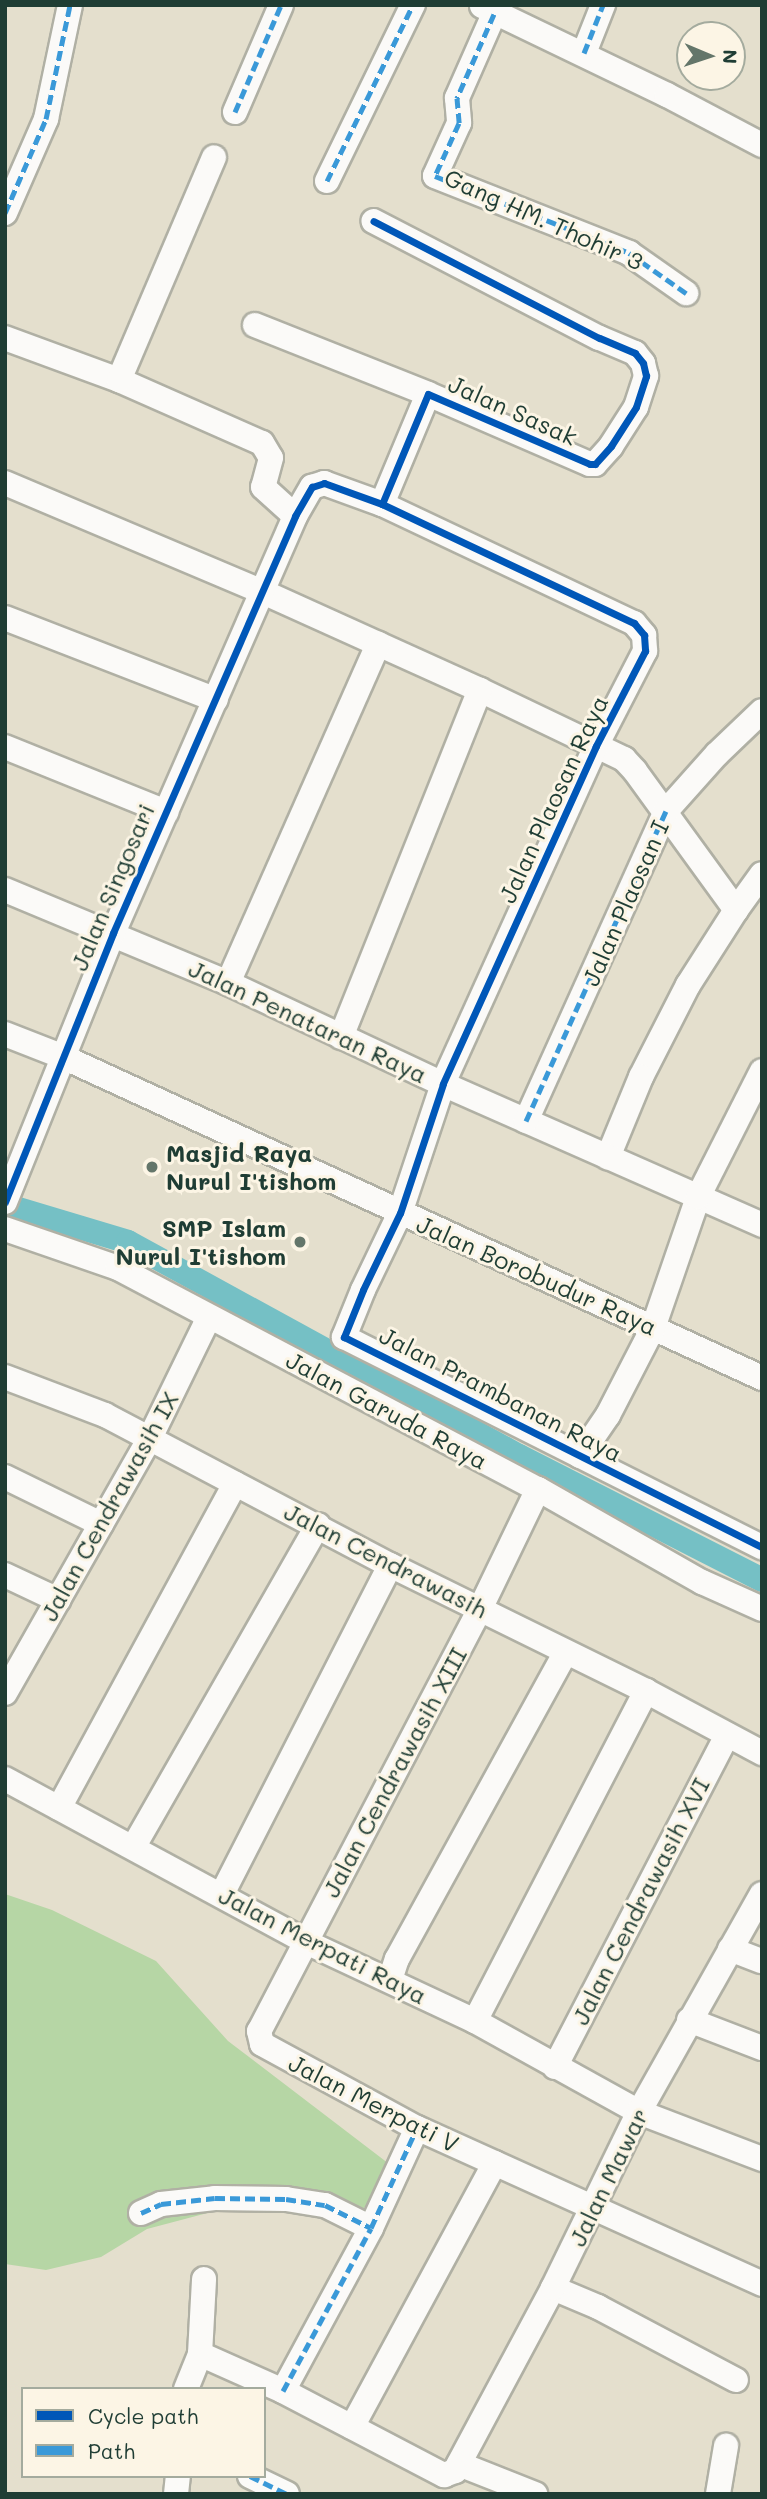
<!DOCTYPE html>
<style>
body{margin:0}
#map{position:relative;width:767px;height:2499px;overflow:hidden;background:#e4dfcd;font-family:Mali,sans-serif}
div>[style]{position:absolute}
.green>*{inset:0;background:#b6d6a5}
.canal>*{height:24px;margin:-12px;padding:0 12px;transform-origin:12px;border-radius:12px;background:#75c0c5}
.roads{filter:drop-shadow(2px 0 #b0b0a4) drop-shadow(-2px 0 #b0b0a4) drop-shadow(0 2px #b0b0a4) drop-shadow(0 -2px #b0b0a4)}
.minor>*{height:24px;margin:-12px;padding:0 12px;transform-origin:12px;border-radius:12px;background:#fbfaf8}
.quiet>*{height:5px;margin-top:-2.5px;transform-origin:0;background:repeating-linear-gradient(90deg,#3a99d8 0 10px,transparent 0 15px)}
.cycleway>*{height:7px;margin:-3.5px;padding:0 3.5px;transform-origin:3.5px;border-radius:3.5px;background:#0057b8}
.dots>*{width:19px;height:19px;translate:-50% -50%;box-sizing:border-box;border:4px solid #fcf5e5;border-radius:50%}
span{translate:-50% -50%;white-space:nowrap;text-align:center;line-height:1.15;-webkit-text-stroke:6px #fcf5e5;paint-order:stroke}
.street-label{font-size:24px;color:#1f3d34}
.poi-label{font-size:24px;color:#1f3d34;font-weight:700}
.left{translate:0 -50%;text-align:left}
.right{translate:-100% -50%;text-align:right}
.frame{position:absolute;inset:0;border:7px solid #1f3d34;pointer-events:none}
.legend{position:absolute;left:21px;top:2387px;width:245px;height:91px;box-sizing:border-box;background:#fcf5e5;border:2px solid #a4ab9e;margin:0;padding:9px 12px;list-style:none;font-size:21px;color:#1f3d34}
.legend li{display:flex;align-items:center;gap:14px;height:35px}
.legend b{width:35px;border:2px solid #a4ab9e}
.north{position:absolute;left:676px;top:21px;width:70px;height:70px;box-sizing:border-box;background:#fcf5e5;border:2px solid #a4ab9e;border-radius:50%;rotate:92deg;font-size:19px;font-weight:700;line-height:28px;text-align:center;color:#1f3d34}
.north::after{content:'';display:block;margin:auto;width:24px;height:32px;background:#64766a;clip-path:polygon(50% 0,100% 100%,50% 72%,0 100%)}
</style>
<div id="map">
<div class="green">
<i style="clip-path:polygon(5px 1894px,52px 1910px,156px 1961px,228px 2041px,397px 2170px,363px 2209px,317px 2212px,249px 2202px,147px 2229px,101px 2257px,46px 2270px,5px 2264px)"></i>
</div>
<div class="canal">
<i style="left:5px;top:1205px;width:128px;rotate:16.7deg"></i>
<i style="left:128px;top:1242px;width:446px;rotate:28.7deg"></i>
<i style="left:519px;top:1456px;width:273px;rotate:27deg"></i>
</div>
<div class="roads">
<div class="minor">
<i style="left:482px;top:6px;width:205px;rotate:25.7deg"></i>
<i style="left:667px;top:95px;width:107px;rotate:27.8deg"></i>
<i style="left:494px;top:14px;width:92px;rotate:113.8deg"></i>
<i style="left:457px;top:98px;width:25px;rotate:85deg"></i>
<i style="left:459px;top:123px;width:58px;rotate:114.4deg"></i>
<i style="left:435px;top:176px;width:209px;rotate:21.6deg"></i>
<i style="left:629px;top:253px;width:70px;rotate:35.1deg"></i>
<i style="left:584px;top:53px;width:52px;rotate:-68.4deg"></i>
<i style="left:235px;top:112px;width:116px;rotate:-66.7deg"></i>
<i style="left:327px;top:181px;width:196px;rotate:-64deg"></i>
<i style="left:5px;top:213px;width:103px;rotate:-66.4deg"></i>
<i style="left:46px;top:119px;width:116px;rotate:-78.1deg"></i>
<i style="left:255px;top:325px;width:186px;rotate:21.7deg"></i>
<i style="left:5px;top:338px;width:121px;rotate:20.2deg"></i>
<i style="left:119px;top:380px;width:156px;rotate:23.8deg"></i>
<i style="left:262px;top:443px;width:17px;rotate:59deg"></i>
<i style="left:271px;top:458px;width:30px;rotate:105deg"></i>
<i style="left:263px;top:487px;width:43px;rotate:42.2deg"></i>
<i style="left:119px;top:380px;width:242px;rotate:-66.9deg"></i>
<i style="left:5px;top:483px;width:280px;rotate:22.9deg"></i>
<i style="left:263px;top:592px;width:238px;rotate:24.3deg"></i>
<i style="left:480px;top:690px;width:160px;rotate:25.6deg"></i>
<i style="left:624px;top:759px;width:16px;rotate:47deg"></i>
<i style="left:635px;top:771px;width:172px;rotate:54deg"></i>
<i style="left:736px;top:910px;width:89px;rotate:122.6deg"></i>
<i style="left:688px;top:985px;width:103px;rotate:117.1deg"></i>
<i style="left:641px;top:1077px;width:87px;rotate:112.4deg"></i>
<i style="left:382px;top:504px;width:279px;rotate:25.3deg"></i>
<i style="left:634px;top:623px;width:16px;rotate:50deg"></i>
<i style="left:644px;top:635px;width:16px;rotate:86deg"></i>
<i style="left:645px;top:651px;width:107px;rotate:117.3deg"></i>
<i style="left:596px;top:746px;width:371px;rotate:114.4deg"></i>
<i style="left:443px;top:1084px;width:136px;rotate:108.4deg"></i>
<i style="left:400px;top:1213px;width:85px;rotate:115.7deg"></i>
<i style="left:363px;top:1290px;width:51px;rotate:112deg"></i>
<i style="left:344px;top:1337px;width:468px;rotate:26.7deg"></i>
<i style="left:5px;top:618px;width:226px;rotate:21.2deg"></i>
<i style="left:5px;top:747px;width:174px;rotate:22deg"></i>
<i style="left:5px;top:890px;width:242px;rotate:22.6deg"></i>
<i style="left:228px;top:983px;width:238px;rotate:25.2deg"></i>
<i style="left:443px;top:1084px;width:349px;rotate:23.8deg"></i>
<i style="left:736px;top:910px;width:44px;rotate:-54.2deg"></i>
<i style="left:228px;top:983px;width:371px;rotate:-66.1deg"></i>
<i style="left:5px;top:1034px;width:60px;rotate:21.4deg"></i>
<i style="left:61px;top:1056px;width:771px;rotate:24.67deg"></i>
<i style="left:341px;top:1037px;width:374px;rotate:-68.2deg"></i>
<i style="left:526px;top:1121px;width:340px;rotate:-65.7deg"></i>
<i style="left:666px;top:811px;width:76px;rotate:-48.2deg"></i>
<i style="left:717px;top:754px;width:62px;rotate:-43.7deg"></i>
<i style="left:5px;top:1202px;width:290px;rotate:-68.1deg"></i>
<i style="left:113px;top:933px;width:455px;rotate:-66.4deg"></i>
<i style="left:295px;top:516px;width:34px;rotate:-60deg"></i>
<i style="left:312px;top:487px;width:13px;rotate:-18deg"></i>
<i style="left:324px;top:483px;width:62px;rotate:19.9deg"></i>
<i style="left:382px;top:504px;width:119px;rotate:-67.3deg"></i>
<i style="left:428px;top:394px;width:176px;rotate:23.4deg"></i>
<i style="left:590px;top:464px;width:5px"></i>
<i style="left:595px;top:464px;width:24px;rotate:-48deg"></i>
<i style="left:611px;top:446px;width:46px;rotate:-57.3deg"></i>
<i style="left:636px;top:407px;width:33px;rotate:-72deg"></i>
<i style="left:646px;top:376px;width:13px;rotate:-103deg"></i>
<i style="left:643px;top:363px;width:13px;rotate:-129deg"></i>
<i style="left:635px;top:353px;width:39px;rotate:-157deg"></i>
<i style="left:599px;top:338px;width:254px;rotate:-152.6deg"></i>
<i style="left:5px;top:1229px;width:120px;rotate:19deg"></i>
<i style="left:118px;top:1268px;width:475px;rotate:27.8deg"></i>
<i style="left:538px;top:1489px;width:189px;rotate:29.6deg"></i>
<i style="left:702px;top:1582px;width:66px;rotate:24.2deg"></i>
<i style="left:5px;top:1377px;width:107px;rotate:20.8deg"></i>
<i style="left:105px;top:1415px;width:322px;rotate:27.8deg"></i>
<i style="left:390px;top:1565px;width:285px;rotate:26.2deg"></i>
<i style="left:646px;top:1691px;width:132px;rotate:28.1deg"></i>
<i style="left:580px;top:1456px;width:50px;rotate:-55.7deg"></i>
<i style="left:608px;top:1415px;width:98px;rotate:-62.7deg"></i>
<i style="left:653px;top:1328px;width:139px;rotate:-71deg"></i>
<i style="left:698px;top:1197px;width:141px;rotate:-63.1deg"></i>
<i style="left:5px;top:1477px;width:107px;rotate:26.1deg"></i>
<i style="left:538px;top:1489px;width:131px;rotate:115.8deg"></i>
<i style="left:481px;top:1607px;width:479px;rotate:117.6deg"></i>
<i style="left:259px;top:2031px;width:13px;rotate:77deg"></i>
<i style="left:262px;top:2044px;width:176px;rotate:28.5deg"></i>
<i style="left:417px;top:2128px;width:379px;rotate:24.3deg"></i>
<i style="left:5px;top:1575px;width:59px;rotate:25.3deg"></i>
<i style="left:5px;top:1693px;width:293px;rotate:-60.4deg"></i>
<i style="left:150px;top:1438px;width:126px;rotate:-64deg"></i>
<i style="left:205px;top:1325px;width:9px;rotate:-49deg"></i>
<i style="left:5px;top:1779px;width:340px;rotate:28.4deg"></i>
<i style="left:304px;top:1941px;width:189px;rotate:25.1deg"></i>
<i style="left:475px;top:2021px;width:188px;rotate:29deg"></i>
<i style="left:639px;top:2112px;width:132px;rotate:20.9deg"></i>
<i style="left:59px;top:1808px;width:369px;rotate:-61.5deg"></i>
<i style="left:134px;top:1846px;width:370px;rotate:-60.2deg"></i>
<i style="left:222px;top:1894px;width:369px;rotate:-62.9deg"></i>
<i style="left:730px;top:1949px;width:34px;rotate:21deg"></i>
<i style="left:390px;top:1980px;width:22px;rotate:-72deg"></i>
<i style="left:397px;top:1959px;width:349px;rotate:-61.2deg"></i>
<i style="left:689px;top:2020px;width:78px;rotate:21deg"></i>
<i style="left:475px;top:2021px;width:372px;rotate:-62.6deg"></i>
<i style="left:555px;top:2067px;width:374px;rotate:-62.6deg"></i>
<i style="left:141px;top:2213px;width:22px;rotate:-24deg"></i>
<i style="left:161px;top:2204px;width:54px;rotate:-6.3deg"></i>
<i style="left:215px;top:2198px;width:71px;rotate:0.8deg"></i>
<i style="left:286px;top:2199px;width:39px;rotate:9deg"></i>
<i style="left:325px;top:2205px;width:51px;rotate:26.6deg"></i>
<i style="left:553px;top:2288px;width:49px;rotate:22.9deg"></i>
<i style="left:598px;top:2307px;width:156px;rotate:27.9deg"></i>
<i style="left:200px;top:2354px;width:91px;rotate:24deg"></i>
<i style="left:283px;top:2391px;width:182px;rotate:27.6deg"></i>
<i style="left:444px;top:2475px;width:12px;rotate:-20deg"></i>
<i style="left:455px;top:2471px;width:208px;rotate:-61.8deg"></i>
<i style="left:553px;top:2288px;width:196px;rotate:-64deg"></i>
<i style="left:639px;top:2112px;width:250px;rotate:-60.6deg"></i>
<i style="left:186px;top:2389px;width:38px;rotate:-68deg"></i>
<i style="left:200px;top:2354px;width:75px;rotate:-86.9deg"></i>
<i style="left:283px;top:2391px;width:185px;rotate:-61.6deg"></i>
<i style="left:371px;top:2228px;width:110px;rotate:-65.3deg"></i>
<i style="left:352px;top:2427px;width:300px;rotate:-61.6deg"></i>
<i style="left:459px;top:2464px;width:82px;rotate:21.5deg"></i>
<i style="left:250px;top:2476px;width:41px;rotate:25.9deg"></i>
<i style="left:176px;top:2494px;width:18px;rotate:-84deg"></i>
<i style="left:718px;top:2494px;width:49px;rotate:-80.5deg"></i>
</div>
</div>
<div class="quiet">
<i style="left:494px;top:14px;width:92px;rotate:113.8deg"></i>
<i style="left:457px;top:98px;width:25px;rotate:85deg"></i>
<i style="left:459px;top:123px;width:58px;rotate:114.4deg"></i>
<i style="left:435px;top:176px;width:209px;rotate:21.6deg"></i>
<i style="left:629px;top:253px;width:70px;rotate:35.1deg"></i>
<i style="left:584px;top:53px;width:52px;rotate:-68.4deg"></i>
<i style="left:235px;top:112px;width:116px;rotate:-66.7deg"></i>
<i style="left:327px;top:181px;width:196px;rotate:-64deg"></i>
<i style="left:5px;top:213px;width:103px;rotate:-66.4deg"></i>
<i style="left:46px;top:119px;width:116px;rotate:-78.1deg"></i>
<i style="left:526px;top:1121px;width:340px;rotate:-65.7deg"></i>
<i style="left:141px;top:2213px;width:22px;rotate:-24deg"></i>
<i style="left:161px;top:2204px;width:54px;rotate:-6.3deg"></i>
<i style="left:215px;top:2198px;width:71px;rotate:0.8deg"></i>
<i style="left:286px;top:2199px;width:39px;rotate:9deg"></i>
<i style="left:325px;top:2205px;width:51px;rotate:26.6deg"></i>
<i style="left:283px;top:2391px;width:185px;rotate:-61.6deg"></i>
<i style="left:371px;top:2228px;width:110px;rotate:-65.3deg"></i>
<i style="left:250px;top:2476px;width:41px;rotate:25.9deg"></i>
</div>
<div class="cycleway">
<i style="left:382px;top:504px;width:279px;rotate:25.3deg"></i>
<i style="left:634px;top:623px;width:16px;rotate:50deg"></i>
<i style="left:644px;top:635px;width:16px;rotate:86deg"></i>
<i style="left:645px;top:651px;width:107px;rotate:117.3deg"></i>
<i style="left:596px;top:746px;width:371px;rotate:114.4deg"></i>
<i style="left:443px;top:1084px;width:136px;rotate:108.4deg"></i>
<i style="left:400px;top:1213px;width:85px;rotate:115.7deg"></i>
<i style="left:363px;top:1290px;width:51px;rotate:112deg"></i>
<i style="left:344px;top:1337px;width:468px;rotate:26.7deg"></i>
<i style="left:5px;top:1202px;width:290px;rotate:-68.1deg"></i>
<i style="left:113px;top:933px;width:455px;rotate:-66.4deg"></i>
<i style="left:295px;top:516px;width:34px;rotate:-60deg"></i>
<i style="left:312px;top:487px;width:13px;rotate:-18deg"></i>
<i style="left:324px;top:483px;width:62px;rotate:19.9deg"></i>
<i style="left:382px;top:504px;width:119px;rotate:-67.3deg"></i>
<i style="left:428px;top:394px;width:176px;rotate:23.4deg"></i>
<i style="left:590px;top:464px;width:5px"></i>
<i style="left:595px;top:464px;width:24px;rotate:-48deg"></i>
<i style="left:611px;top:446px;width:46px;rotate:-57.3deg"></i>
<i style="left:636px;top:407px;width:33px;rotate:-72deg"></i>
<i style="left:646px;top:376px;width:13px;rotate:-103deg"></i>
<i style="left:643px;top:363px;width:13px;rotate:-129deg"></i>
<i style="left:635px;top:353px;width:39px;rotate:-157deg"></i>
<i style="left:599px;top:338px;width:254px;rotate:-152.6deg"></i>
</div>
<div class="dots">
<i style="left:152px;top:1167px;background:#64766a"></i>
<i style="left:300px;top:1242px;background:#64766a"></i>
</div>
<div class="street-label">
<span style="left:544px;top:219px;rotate:24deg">Gang HM. Thohir 3</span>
<span style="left:513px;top:410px;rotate:24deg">Jalan Sasak</span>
<span style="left:553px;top:799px;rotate:-65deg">Jalan Plaosan Raya</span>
<span style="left:112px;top:887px;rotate:-67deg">Jalan Singosari</span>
<span style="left:625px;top:903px;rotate:-66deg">Jalan Plaosan I</span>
<span style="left:308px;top:1021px;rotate:25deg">Jalan Penataran Raya</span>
<span style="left:537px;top:1275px;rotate:24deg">Jalan Borobudur Raya</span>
<span style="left:501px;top:1394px;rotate:27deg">Jalan Prambanan Raya</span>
<span style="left:387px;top:1410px;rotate:28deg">Jalan Garuda Raya</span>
<span style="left:109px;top:1506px;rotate:-61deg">Jalan Cendrawasih IX</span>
<span style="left:386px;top:1560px;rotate:27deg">Jalan Cendrawasih</span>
<span style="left:394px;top:1772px;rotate:-62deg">Jalan Cendrawasih XIII</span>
<span style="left:640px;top:1901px;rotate:-63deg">Jalan Cendrawasih XVI</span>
<span style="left:323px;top:1945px;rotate:27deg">Jalan Merpati Raya</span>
<span style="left:374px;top:2103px;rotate:27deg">Jalan Merpati V</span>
<span style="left:608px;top:2177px;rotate:-64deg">Jalan Mawar</span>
</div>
<div class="poi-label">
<span class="left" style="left:166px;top:1167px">Masjid Raya<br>Nurul I'tishom</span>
<span class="right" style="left:286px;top:1242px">SMP Islam<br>Nurul I'tishom</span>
</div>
<div class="frame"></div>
<ul class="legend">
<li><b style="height:9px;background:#0057b8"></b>Cycle path</li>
<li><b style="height:9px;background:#3a99d8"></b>Path</li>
</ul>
<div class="north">N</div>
</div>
